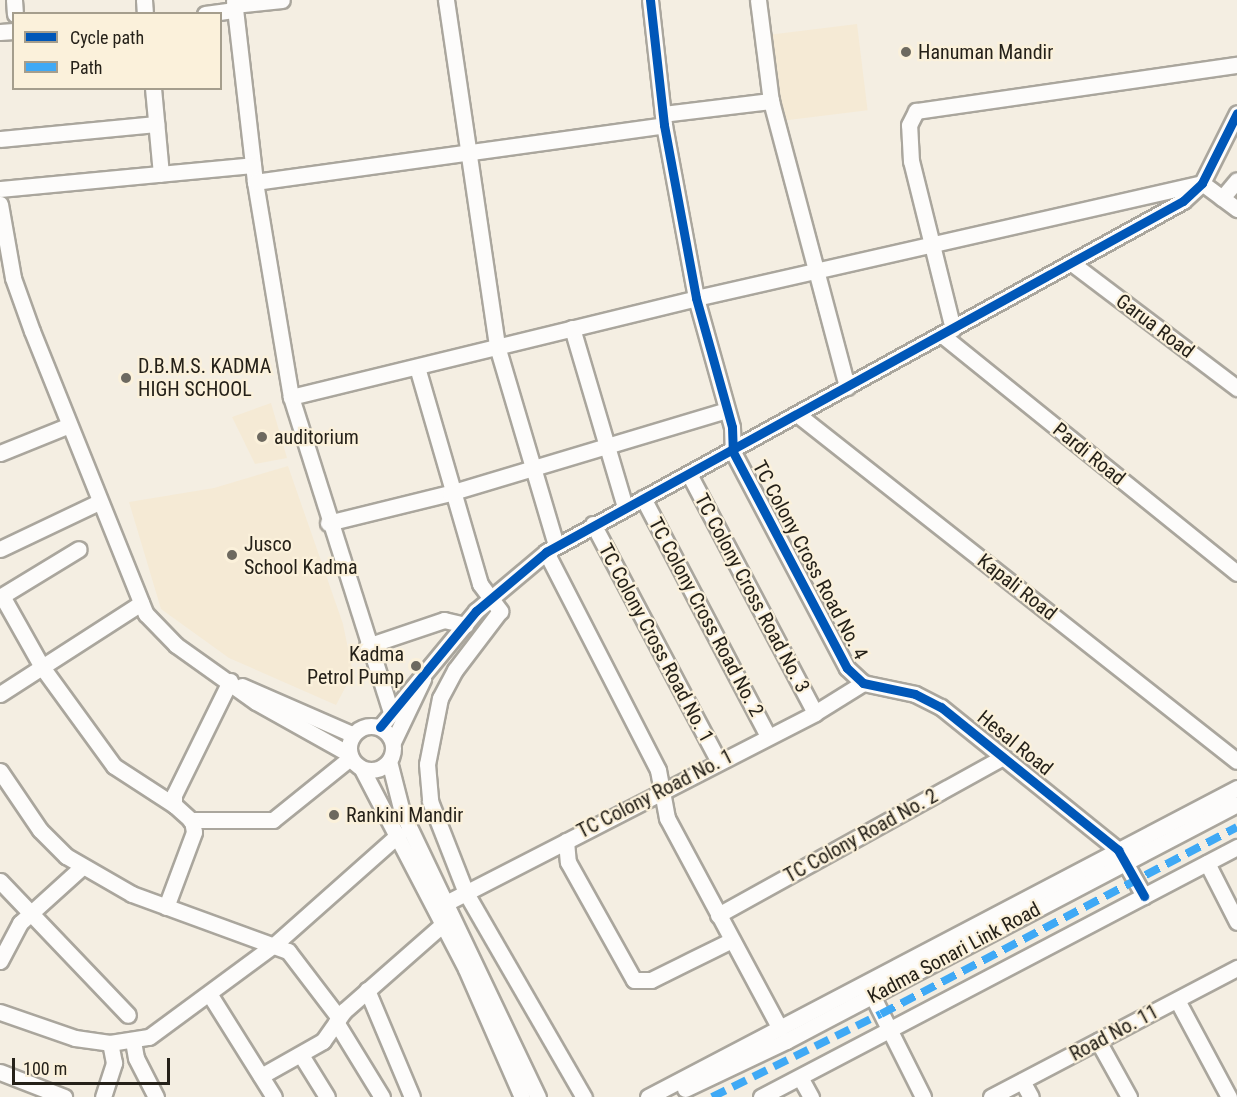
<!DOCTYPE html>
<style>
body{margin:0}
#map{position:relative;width:1237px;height:1097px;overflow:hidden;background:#f4eee2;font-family:"Roboto Condensed",sans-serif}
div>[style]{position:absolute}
.built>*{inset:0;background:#f5ead5;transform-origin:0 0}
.roads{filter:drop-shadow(2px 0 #aaa69d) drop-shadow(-2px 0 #aaa69d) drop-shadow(0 2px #aaa69d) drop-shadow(0 -2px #aaa69d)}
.minor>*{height:15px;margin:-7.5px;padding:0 7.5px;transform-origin:7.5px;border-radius:7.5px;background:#fdfcfb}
.minor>.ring{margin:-7.5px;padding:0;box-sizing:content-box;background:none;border:15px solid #fdfcfb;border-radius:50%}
.quiet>*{height:8px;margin-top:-4px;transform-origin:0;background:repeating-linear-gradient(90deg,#3fa9f5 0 15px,transparent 0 23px)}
.cycleway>*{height:9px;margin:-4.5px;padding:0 4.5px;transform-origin:4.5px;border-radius:4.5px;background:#0057b8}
.dots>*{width:16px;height:16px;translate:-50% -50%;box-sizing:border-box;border:3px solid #fbf1db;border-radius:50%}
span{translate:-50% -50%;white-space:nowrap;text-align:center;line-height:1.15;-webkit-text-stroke:4.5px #fbf1db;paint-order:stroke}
.poi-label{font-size:20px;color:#252119}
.left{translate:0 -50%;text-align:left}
.right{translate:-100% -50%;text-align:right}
.street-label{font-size:20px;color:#252119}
.legend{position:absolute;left:12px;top:12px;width:210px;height:78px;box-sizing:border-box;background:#fbf1db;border:2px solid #a59e8d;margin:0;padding:8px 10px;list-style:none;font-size:18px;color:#252119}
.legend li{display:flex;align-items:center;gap:12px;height:30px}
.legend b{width:30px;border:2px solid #a59e8d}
.scale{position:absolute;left:12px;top:1058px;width:158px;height:27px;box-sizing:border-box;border:3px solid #252119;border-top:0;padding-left:8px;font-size:18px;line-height:21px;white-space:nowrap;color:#252119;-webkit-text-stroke:4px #fbf1db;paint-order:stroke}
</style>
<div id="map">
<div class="built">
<i style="left:857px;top:24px;width:87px;height:90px;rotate:83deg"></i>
<i style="clip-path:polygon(271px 403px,287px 458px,255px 464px,232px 417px)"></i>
<i style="clip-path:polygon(288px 466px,343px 624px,353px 673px,336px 705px,229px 658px,161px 609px,129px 502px,214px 488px)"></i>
</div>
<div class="roads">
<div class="minor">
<i style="left:14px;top:0;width:14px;rotate:86deg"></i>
<i style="left:144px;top:0;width:14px;rotate:86deg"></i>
<i style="left:234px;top:0;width:183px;rotate:83.4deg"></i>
<i style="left:255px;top:182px;width:218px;rotate:80.5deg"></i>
<i style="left:291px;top:397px;width:327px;rotate:72.4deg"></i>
<i style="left:446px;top:0;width:350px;rotate:81.6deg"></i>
<i style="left:497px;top:346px;width:208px;rotate:73.5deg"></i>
<i style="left:650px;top:0;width:126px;rotate:83.6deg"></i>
<i style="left:664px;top:125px;width:176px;rotate:79.5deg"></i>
<i style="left:696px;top:298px;width:134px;rotate:74.4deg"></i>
<i style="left:732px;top:427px;width:25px;rotate:88deg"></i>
<i style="left:733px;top:452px;width:244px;rotate:62.2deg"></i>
<i style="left:847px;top:668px;width:22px;rotate:43deg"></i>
<i style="left:863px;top:683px;width:53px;rotate:11.9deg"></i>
<i style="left:915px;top:694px;width:29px;rotate:27deg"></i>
<i style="left:941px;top:707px;width:228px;rotate:38.9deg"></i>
<i style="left:1118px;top:850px;width:53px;rotate:60.5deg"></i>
<i style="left:758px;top:0;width:102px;rotate:82.7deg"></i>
<i style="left:771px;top:101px;width:296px;rotate:75.1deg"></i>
<i style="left:234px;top:5px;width:48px;rotate:-5.9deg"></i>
<i style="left:205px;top:14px;width:30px;rotate:-8deg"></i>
<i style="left:0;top:32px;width:14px;rotate:-4deg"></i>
<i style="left:153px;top:88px;width:86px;rotate:84.7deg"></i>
<i style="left:663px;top:114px;width:109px;rotate:-6.9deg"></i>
<i style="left:0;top:139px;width:157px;rotate:-5.5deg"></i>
<i style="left:255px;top:182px;width:413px;rotate:-7.9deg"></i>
<i style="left:0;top:189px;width:254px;rotate:-5.4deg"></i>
<i style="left:1222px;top:198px;width:23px;rotate:-50deg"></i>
<i style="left:0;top:204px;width:75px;rotate:80deg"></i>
<i style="left:13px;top:278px;width:56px;rotate:70.3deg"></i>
<i style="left:32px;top:331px;width:305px;rotate:68.1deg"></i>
<i style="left:146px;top:614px;width:43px;rotate:45.9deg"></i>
<i style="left:176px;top:645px;width:98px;rotate:35.5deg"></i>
<i style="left:256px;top:702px;width:107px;rotate:29.2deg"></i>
<i style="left:1073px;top:264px;width:206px;rotate:37.1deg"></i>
<i style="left:572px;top:328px;width:187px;rotate:73.5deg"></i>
<i style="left:953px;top:329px;width:173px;rotate:-104deg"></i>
<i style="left:911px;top:161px;width:36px;rotate:-93deg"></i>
<i style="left:909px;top:125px;width:16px;rotate:-63deg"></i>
<i style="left:916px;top:111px;width:324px;rotate:-8.2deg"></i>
<i style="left:942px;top:335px;width:379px;rotate:38.9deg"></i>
<i style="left:417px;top:367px;width:226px;rotate:73.8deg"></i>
<i style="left:480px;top:584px;width:34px;rotate:53deg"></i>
<i style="left:500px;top:611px;width:74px;rotate:127.3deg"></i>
<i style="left:455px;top:670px;width:32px;rotate:118deg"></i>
<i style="left:440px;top:698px;width:67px;rotate:101.1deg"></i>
<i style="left:427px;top:764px;width:37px;rotate:85deg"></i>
<i style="left:430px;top:801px;width:99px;rotate:68.6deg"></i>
<i style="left:466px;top:893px;width:236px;rotate:60deg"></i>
<i style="left:291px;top:397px;width:417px;rotate:-13.7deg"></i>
<i style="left:696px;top:298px;width:519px;rotate:-12.8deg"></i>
<i style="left:1202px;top:183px;width:44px;rotate:36.6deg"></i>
<i style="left:797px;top:414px;width:560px;rotate:38.26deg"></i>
<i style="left:0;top:453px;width:72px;rotate:-21.9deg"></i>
<i style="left:689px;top:474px;width:270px;rotate:62.2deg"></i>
<i style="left:643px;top:498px;width:269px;rotate:62.3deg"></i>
<i style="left:328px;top:523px;width:126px;rotate:-13.8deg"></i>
<i style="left:450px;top:493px;width:288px;rotate:-16.7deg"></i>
<i style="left:593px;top:524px;width:269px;rotate:62.1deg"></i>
<i style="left:0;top:549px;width:110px;rotate:-25.4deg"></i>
<i style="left:546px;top:552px;width:245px;rotate:62.8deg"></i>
<i style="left:658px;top:770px;width:49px;rotate:79.4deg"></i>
<i style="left:667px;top:818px;width:239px;rotate:61.8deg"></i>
<i style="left:2px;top:596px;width:81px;rotate:60.6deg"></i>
<i style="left:42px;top:667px;width:122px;rotate:54deg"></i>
<i style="left:114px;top:766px;width:72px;rotate:33deg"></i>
<i style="left:0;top:597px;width:92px;rotate:-31.3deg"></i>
<i style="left:367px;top:646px;width:81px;rotate:-18.7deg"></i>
<i style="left:444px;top:620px;width:22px;rotate:13deg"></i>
<i style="left:242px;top:686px;width:120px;rotate:23.6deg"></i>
<i style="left:0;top:694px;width:168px;rotate:-32.8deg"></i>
<i class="ring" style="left:349px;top:726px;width:29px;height:29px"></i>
<i style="left:380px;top:727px;width:151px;rotate:-50.4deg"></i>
<i style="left:476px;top:611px;width:92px;rotate:-40.1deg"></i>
<i style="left:546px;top:552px;width:727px;rotate:-28.86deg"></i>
<i style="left:1183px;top:201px;width:26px;rotate:-43deg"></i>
<i style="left:1202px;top:183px;width:78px;rotate:-63.4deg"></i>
<i style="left:393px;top:742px;width:70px;rotate:-64.5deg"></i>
<i style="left:389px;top:761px;width:53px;rotate:75.7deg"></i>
<i style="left:402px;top:812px;width:316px;rotate:64.5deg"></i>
<i style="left:362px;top:769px;width:225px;rotate:62.5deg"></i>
<i style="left:466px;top:969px;width:140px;rotate:66.4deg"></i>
<i style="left:0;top:771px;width:71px;rotate:55.9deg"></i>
<i style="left:40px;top:830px;width:37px;rotate:45deg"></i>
<i style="left:66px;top:856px;width:76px;rotate:29.9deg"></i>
<i style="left:132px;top:894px;width:166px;rotate:20.1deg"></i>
<i style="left:288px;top:951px;width:84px;rotate:52.7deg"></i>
<i style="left:190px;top:820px;width:83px"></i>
<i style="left:273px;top:820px;width:97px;rotate:-38.8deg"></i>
<i style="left:566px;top:841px;width:21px;rotate:85deg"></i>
<i style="left:568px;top:862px;width:135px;rotate:60.8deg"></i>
<i style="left:634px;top:980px;width:17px"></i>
<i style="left:651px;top:980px;width:90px;rotate:-26.3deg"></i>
<i style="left:1207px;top:863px;width:66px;rotate:63deg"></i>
<i style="left:0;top:881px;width:185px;rotate:46.3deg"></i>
<i style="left:446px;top:903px;width:415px;rotate:-27.2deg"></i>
<i style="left:815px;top:713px;width:57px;rotate:-32deg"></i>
<i style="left:166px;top:907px;width:80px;rotate:-69.5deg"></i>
<i style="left:194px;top:832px;width:11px;rotate:-100deg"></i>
<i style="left:192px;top:821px;width:24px;rotate:-138deg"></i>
<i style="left:174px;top:805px;width:10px;rotate:-90deg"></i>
<i style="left:174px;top:795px;width:127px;rotate:-63.8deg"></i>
<i style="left:718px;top:915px;width:326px;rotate:-29deg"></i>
<i style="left:0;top:961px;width:43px;rotate:-62.2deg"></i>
<i style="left:20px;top:923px;width:84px;rotate:-42.1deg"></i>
<i style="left:868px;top:987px;width:123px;rotate:63.4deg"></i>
<i style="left:367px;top:990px;width:116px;rotate:67.2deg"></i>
<i style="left:210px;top:995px;width:120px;rotate:57.9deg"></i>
<i style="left:1177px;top:1000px;width:110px;rotate:61.8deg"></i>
<i style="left:0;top:1012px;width:79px;rotate:19.1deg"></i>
<i style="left:75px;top:1038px;width:35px;rotate:8deg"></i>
<i style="left:110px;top:1043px;width:39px;rotate:-9deg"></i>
<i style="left:149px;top:1037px;width:155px;rotate:-36.4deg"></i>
<i style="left:274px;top:945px;width:166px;rotate:-41.6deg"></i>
<i style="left:336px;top:1022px;width:88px;rotate:58.5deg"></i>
<i style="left:133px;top:1041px;width:17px;rotate:80deg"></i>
<i style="left:136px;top:1058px;width:44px;rotate:62.9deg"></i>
<i style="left:1098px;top:1041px;width:64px;rotate:61deg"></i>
<i style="left:301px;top:1055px;width:49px;rotate:58.2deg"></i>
<i style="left:0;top:1072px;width:69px;rotate:21.3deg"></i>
<i style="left:261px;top:1076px;width:71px;rotate:-29.4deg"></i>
<i style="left:323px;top:1041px;width:37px;rotate:-55deg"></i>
<i style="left:344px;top:1011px;width:132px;rotate:-41.3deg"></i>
<i style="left:801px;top:1079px;width:21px;rotate:61deg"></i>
<i style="left:1022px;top:1081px;width:18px;rotate:61deg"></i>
<i style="left:685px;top:1089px;width:112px;rotate:-25.4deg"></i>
<i style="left:786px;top:1041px;width:509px;rotate:-27.72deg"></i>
<i style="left:103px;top:1097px;width:36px;rotate:-72deg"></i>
<i style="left:114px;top:1063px;width:20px;rotate:-101deg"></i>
<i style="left:648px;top:1097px;width:665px;rotate:-27.68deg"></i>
<i style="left:761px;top:1097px;width:538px;rotate:-27.71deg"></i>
<i style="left:991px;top:1097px;width:278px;rotate:-27.7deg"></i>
</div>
</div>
<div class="quiet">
<i style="left:712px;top:1097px;width:188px;rotate:-26.2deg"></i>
<i style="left:881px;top:1014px;width:402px;rotate:-27.7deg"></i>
</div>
<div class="cycleway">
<i style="left:650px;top:0;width:126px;rotate:83.6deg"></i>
<i style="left:664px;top:125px;width:176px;rotate:79.5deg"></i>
<i style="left:696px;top:298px;width:134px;rotate:74.4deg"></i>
<i style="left:732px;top:427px;width:25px;rotate:88deg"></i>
<i style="left:733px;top:452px;width:244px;rotate:62.2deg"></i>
<i style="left:847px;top:668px;width:22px;rotate:43deg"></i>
<i style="left:863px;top:683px;width:53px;rotate:11.9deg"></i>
<i style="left:915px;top:694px;width:29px;rotate:27deg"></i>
<i style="left:941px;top:707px;width:228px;rotate:38.9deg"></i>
<i style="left:1118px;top:850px;width:53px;rotate:60.5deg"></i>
<i style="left:380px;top:727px;width:151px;rotate:-50.4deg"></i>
<i style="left:476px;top:611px;width:92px;rotate:-40.1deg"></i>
<i style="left:546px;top:552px;width:727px;rotate:-28.86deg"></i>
<i style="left:1183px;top:201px;width:26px;rotate:-43deg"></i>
<i style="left:1202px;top:183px;width:78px;rotate:-63.4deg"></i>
</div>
<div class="dots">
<i style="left:906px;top:52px;background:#6d695f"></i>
<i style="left:126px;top:378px;background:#6d695f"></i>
<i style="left:262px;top:437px;background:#6d695f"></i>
<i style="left:232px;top:555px;background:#6d695f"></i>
<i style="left:416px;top:666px;background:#6d695f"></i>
<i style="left:334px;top:815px;background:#6d695f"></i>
</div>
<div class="poi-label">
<span class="left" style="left:918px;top:52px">Hanuman Mandir</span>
<span class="left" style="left:138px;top:378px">D.B.M.S. KADMA<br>HIGH SCHOOL</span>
<span class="left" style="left:274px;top:437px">auditorium</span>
<span class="left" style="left:244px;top:556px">Jusco<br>School Kadma</span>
<span class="right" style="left:404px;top:666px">Kadma<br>Petrol Pump</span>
<span class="left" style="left:346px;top:815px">Rankini Mandir</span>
</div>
<div class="street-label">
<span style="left:1155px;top:326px;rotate:37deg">Garua Road</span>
<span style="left:1089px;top:454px;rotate:39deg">Pardi Road</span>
<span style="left:810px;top:560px;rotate:62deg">TC Colony Cross Road No. 4</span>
<span style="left:1017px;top:587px;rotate:38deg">Kapali Road</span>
<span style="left:752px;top:593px;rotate:62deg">TC Colony Cross Road No. 3</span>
<span style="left:706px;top:617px;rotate:62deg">TC Colony Cross Road No. 2</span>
<span style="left:656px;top:643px;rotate:62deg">TC Colony Cross Road No. 1</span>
<span style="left:1015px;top:743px;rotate:39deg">Hesal Road</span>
<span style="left:655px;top:794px;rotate:-27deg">TC Colony Road No. 1</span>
<span style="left:861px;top:836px;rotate:-29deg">TC Colony Road No. 2</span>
<span style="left:954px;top:953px;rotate:-28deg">Kadma Sonari Link Road</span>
<span style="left:1114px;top:1033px;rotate:-28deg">Road No. 11</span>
</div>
<ul class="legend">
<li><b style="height:8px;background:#0057b8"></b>Cycle path</li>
<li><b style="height:8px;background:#3fa9f5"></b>Path</li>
</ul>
<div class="scale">100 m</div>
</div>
